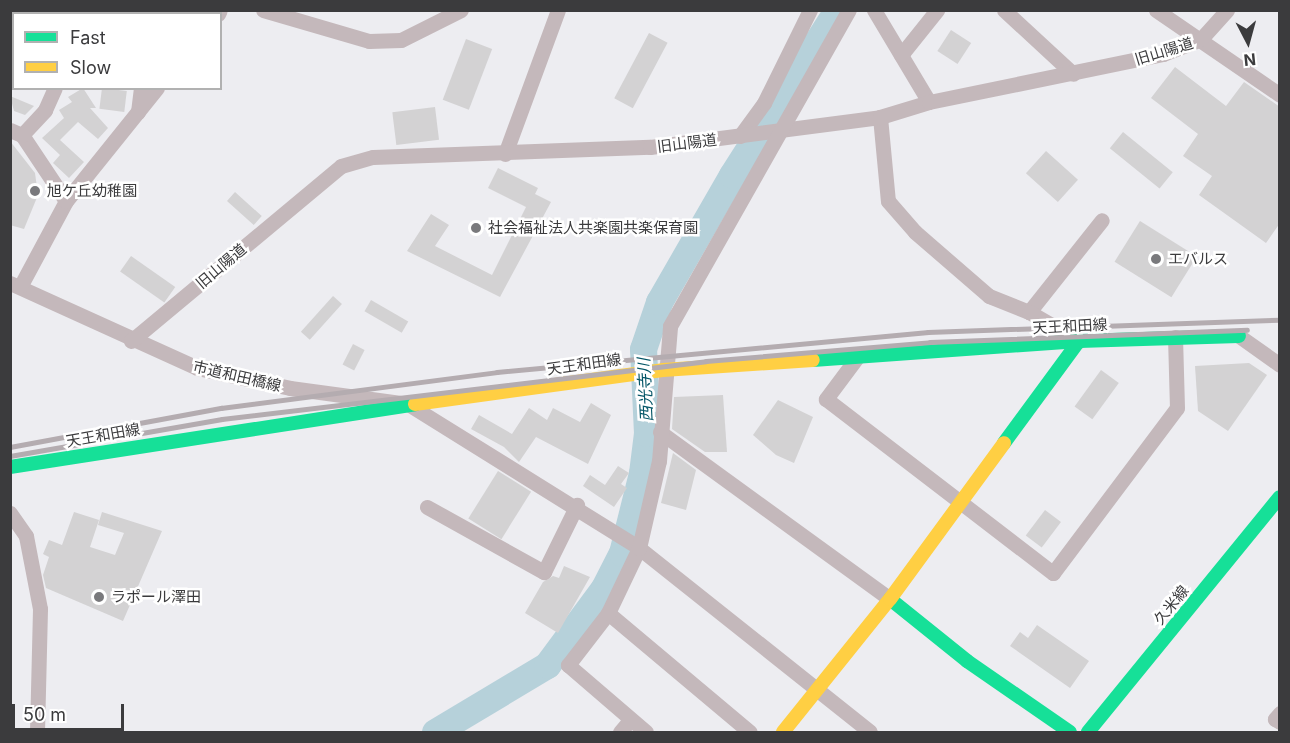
<!DOCTYPE html>
<meta charset="utf-8">
<style>
body{margin:0}
#map{position:relative;width:1290px;height:743px;overflow:hidden;background:#ededf1;font-family:Inter,"Noto Sans JP",sans-serif}
div>[style]{position:absolute}
.river>*{height:27px;margin:-13.5px;padding:0 13.5px;transform-origin:13.5px;border-radius:13.5px;background:#b6d1da}
.building>*{inset:0;background:#d3d2d3;transform-origin:0 0}
.street>*{height:15px;margin:-7.5px;padding:0 7.5px;transform-origin:7.5px;border-radius:7.5px;background:#c4b8bb}
.fast>*{height:14px;margin:-7px;padding:0 7px;transform-origin:7px;border-radius:7px;background:#16e098}
.slow>*{height:14px;margin:-7px;padding:0 7px;transform-origin:7px;border-radius:7px;background:#ffcf43}
.rail>*{height:4.5px;margin:-2.25px;padding:0 2.25px;transform-origin:2.25px;border-radius:2.25px;background:#b4acb0}
.dots>*{width:16px;height:16px;translate:-50% -50%;box-sizing:border-box;border:3px solid #fff;border-radius:50%}
span{translate:-50% -50%;white-space:nowrap;text-align:center;line-height:1.15;-webkit-text-stroke:5px #fff;paint-order:stroke}
.street-label{font-size:15px;color:#3b3b3d}
.poi-label{font-size:15px;color:#3b3b3d}
.left{translate:0 -50%;text-align:left}
.water-label{font-size:16px;color:#035566;font-style:italic}
.frame{position:absolute;inset:0;border:12px solid #3b3b3d;pointer-events:none}
.legend{position:absolute;left:12px;top:12px;width:210px;height:78px;box-sizing:border-box;background:#fff;border:2px solid #b1b1b1;margin:0;padding:8px 10px;list-style:none;font-size:18px;color:#3b3b3d}
.legend li{display:flex;align-items:center;gap:12px;height:30px}
.legend b{width:30px;border:2px solid #b1b1b1}
.north{position:absolute;left:1218px;top:12px;width:60px;height:60px;-webkit-text-stroke:4px #fff;paint-order:stroke;rotate:174deg;font-size:16px;font-weight:700;line-height:24px;text-align:center;color:#3b3b3d}
.north::after{content:'';display:block;margin:auto;width:21px;height:27px;background:#3b3b3d;clip-path:polygon(50% 0,100% 100%,50% 72%,0 100%)}
.scale{position:absolute;left:12px;top:704px;width:112px;height:27px;box-sizing:border-box;border:3px solid #3b3b3d;border-top:0;padding-left:8px;font-size:18px;line-height:21px;white-space:nowrap;color:#3b3b3d;-webkit-text-stroke:4px #fff;paint-order:stroke}
</style>
<div id="map">
<div class="river">
<i style="left:435px;top:732px;width:131px;rotate:-30.9deg"></i>
<i style="left:547px;top:665px;width:96px;rotate:-53.5deg"></i>
<i style="left:604px;top:588px;width:39px;rotate:-63deg"></i>
<i style="left:622px;top:553px;width:82px;rotate:-76deg"></i>
<i style="left:642px;top:473px;width:40px;rotate:-82.9deg"></i>
<i style="left:647px;top:433px;width:84px;rotate:-92.7deg"></i>
<i style="left:643px;top:349px;width:50px;rotate:-71.2deg"></i>
<i style="left:659px;top:302px;width:146px;rotate:-60.1deg"></i>
<i style="left:732px;top:175px;width:196px;rotate:-57.5deg"></i>
</div>
<div class="building">
<i style="left:951px;top:30px;width:24px;height:25px;rotate:33deg"></i>
<i style="left:649px;top:33px;width:21px;height:74px;rotate:28deg"></i>
<i style="left:466px;top:39px;width:28px;height:65px;rotate:21deg"></i>
<i style="clip-path:polygon(1175px 67px,1226px 106px,1244px 82px,1280px 107px,1280px 223px,1266px 243px,1199px 195px,1212px 176px,1183px 156px,1198px 134px,1151px 98px)"></i>
<i style="clip-path:polygon(83px 88px,96px 108px,90px 108px,108px 128px,98px 139px,78px 122px,60px 140px,84px 162px,69px 178px,53px 163px,60px 155px,42px 138px,64px 118px,59px 110px,72px 102px,68px 97px)"></i>
<i style="left:102px;top:88px;width:25px;height:21px;rotate:7deg"></i>
<i style="clip-path:polygon(10px 96px,34px 106px,25px 115px,14px 111px)"></i>
<i style="left:435px;top:107px;width:33px;height:43px;rotate:83deg"></i>
<i style="left:1123px;top:132px;width:64px;height:21px;rotate:39deg"></i>
<i style="clip-path:polygon(10px 141px,35px 173px,38px 195px,24px 229px,10px 225px)"></i>
<i style="left:1046px;top:151px;width:43px;height:30px;rotate:42deg"></i>
<i style="clip-path:polygon(498px 168px,538px 188px,535px 194px,551px 202px,500px 297px,407px 251px,431px 214px,449px 225px,435px 246px,492px 275px,526px 207px,488px 188px)"></i>
<i style="left:235px;top:192px;width:36px;height:12px;rotate:42deg"></i>
<i style="left:1140px;top:221px;width:67px;height:48px;rotate:32deg"></i>
<i style="left:131px;top:256px;width:54px;height:19px;rotate:35deg"></i>
<i style="left:333px;top:296px;width:12px;height:48px;rotate:42deg"></i>
<i style="left:371px;top:300px;width:43px;height:13px;rotate:30deg"></i>
<i style="left:353px;top:344px;width:13px;height:23px;rotate:27deg"></i>
<i style="clip-path:polygon(1249px 363px,1267px 375px,1228px 431px,1198px 411px,1195px 366px)"></i>
<i style="left:1101px;top:370px;width:22px;height:45px;rotate:36deg"></i>
<i style="clip-path:polygon(723px 395px,727px 452px,705px 452px,672px 429px,674px 397px)"></i>
<i style="clip-path:polygon(778px 400px,813px 417px,794px 463px,776px 455px,753px 435px)"></i>
<i style="clip-path:polygon(591px 403px,611px 415px,588px 464px,536px 437px,519px 462px,504px 447px,471px 429px,479px 415px,512px 434px,529px 408px,547px 420px,553px 408px,580px 422px)"></i>
<i style="clip-path:polygon(673px 453px,696px 470px,686px 510px,661px 503px)"></i>
<i style="clip-path:polygon(618px 466px,629px 473px,621px 484px,627px 488px,614px 507px,583px 486px,590px 475px,605px 485px)"></i>
<i style="left:498px;top:471px;width:39px;height:56px;rotate:32deg"></i>
<i style="left:1045px;top:510px;width:20px;height:32px;rotate:37deg"></i>
<i style="clip-path:polygon(74px 512px,99px 520px,90px 547px,115px 555px,124px 533px,98px 525px,102px 512px,162px 531px,123px 621px,46px 588px,43px 575px,49px 557px,43px 554px,49px 540px,62px 545px)"></i>
<i style="clip-path:polygon(564px 566px,590px 577px,558px 633px,525px 613px,543px 582px,553px 576px,559px 578px)"></i>
<i style="clip-path:polygon(1037px 625px,1089px 661px,1070px 688px,1010px 646px,1020px 632px,1028px 638px)"></i>
</div>
<div class="street">
<i style="left:263px;top:10px;width:110px;rotate:16.3deg"></i>
<i style="left:369px;top:41px;width:32px;rotate:-2deg"></i>
<i style="left:401px;top:40px;width:67px;rotate:-26.6deg"></i>
<i style="left:874px;top:10px;width:107px;rotate:59.1deg"></i>
<i style="left:1004px;top:10px;width:94px;rotate:42.8deg"></i>
<i style="left:1156px;top:10px;width:150px;rotate:34.4deg"></i>
<i style="left:71px;top:14px;width:4px;rotate:-76deg"></i>
<i style="left:150px;top:14px;width:4px;rotate:-76deg"></i>
<i style="left:218px;top:14px;width:4px;rotate:-63deg"></i>
<i style="left:901px;top:55px;width:58px;rotate:-51.3deg"></i>
<i style="left:138px;top:112px;width:24px;rotate:-83deg"></i>
<i style="left:880px;top:117px;width:84px;rotate:84.6deg"></i>
<i style="left:888px;top:201px;width:41px;rotate:48.9deg"></i>
<i style="left:915px;top:232px;width:98px;rotate:40.9deg"></i>
<i style="left:989px;top:296px;width:43px;rotate:21.8deg"></i>
<i style="left:1029px;top:312px;width:117px;rotate:-51.6deg"></i>
<i style="left:10px;top:130px;width:13px;rotate:23deg"></i>
<i style="left:22px;top:135px;width:79px;rotate:56.3deg"></i>
<i style="left:22px;top:135px;width:34px;rotate:-47deg"></i>
<i style="left:45px;top:110px;width:24px;rotate:-66deg"></i>
<i style="left:740px;top:136px;width:41px;rotate:-54deg"></i>
<i style="left:764px;top:103px;width:104px;rotate:-63.7deg"></i>
<i style="left:505px;top:154px;width:153px;rotate:-69.8deg"></i>
<i style="left:10px;top:283px;width:205px;rotate:24.4deg"></i>
<i style="left:197px;top:368px;width:95px;rotate:12.1deg"></i>
<i style="left:290px;top:388px;width:119px;rotate:7.7deg"></i>
<i style="left:408px;top:404px;width:272px;rotate:31.9deg"></i>
<i style="left:639px;top:548px;width:295px;rotate:38.5deg"></i>
<i style="left:21px;top:285px;width:95px;rotate:-61.8deg"></i>
<i style="left:66px;top:201px;width:145px;rotate:-51.2deg"></i>
<i style="left:1029px;top:312px;width:58px;rotate:30.1deg"></i>
<i style="left:1239px;top:336px;width:50px;rotate:35.3deg"></i>
<i style="left:131px;top:341px;width:273px;rotate:-39.8deg"></i>
<i style="left:341px;top:166px;width:33px;rotate:-16deg"></i>
<i style="left:373px;top:157px;width:277px;rotate:-2.1deg"></i>
<i style="left:650px;top:147px;width:232px;rotate:-7.4deg"></i>
<i style="left:880px;top:117px;width:51px;rotate:-17deg"></i>
<i style="left:929px;top:102px;width:239px;rotate:-11.6deg"></i>
<i style="left:1163px;top:54px;width:41px;rotate:-21.5deg"></i>
<i style="left:1201px;top:39px;width:39px;rotate:-48deg"></i>
<i style="left:858px;top:356px;width:54px;rotate:126.7deg"></i>
<i style="left:826px;top:399px;width:286px;rotate:37.5deg"></i>
<i style="left:1053px;top:573px;width:206px;rotate:-53.1deg"></i>
<i style="left:1177px;top:408px;width:71px;rotate:-91.6deg"></i>
<i style="left:660px;top:432px;width:284px;rotate:36deg"></i>
<i style="left:427px;top:507px;width:134px;rotate:29.1deg"></i>
<i style="left:544px;top:572px;width:75px;rotate:-63.8deg"></i>
<i style="left:10px;top:513px;width:28px;rotate:55deg"></i>
<i style="left:26px;top:536px;width:74px;rotate:79.1deg"></i>
<i style="left:40px;top:609px;width:123px;rotate:91.4deg"></i>
<i style="left:608px;top:613px;width:185px;rotate:40deg"></i>
<i style="left:1280px;top:713px;width:8px;rotate:130deg"></i>
<i style="left:1275px;top:719px;width:6px;rotate:31deg"></i>
<i style="left:620px;top:732px;width:16px;rotate:-50deg"></i>
<i style="left:646px;top:732px;width:103px;rotate:-139.3deg"></i>
<i style="left:568px;top:665px;width:66px;rotate:-52.4deg"></i>
<i style="left:608px;top:613px;width:72px;rotate:-64.5deg"></i>
<i style="left:639px;top:548px;width:89px;rotate:-77.1deg"></i>
<i style="left:659px;top:461px;width:135px;rotate:-85.3deg"></i>
<i style="left:670px;top:326px;width:363px;rotate:-60.5deg"></i>
</div>
<div class="fast">
<i style="left:813px;top:360px;width:267px;rotate:-4.1deg"></i>
<i style="left:1079px;top:341px;width:160px;rotate:-1.8deg"></i>
<i style="left:1004px;top:443px;width:127px;rotate:-53.7deg"></i>
<i style="left:10px;top:467px;width:410px;rotate:-8.8deg"></i>
<i style="left:890px;top:599px;width:99px;rotate:38.8deg"></i>
<i style="left:967px;top:661px;width:125px;rotate:34.6deg"></i>
<i style="left:1088px;top:732px;width:303px;rotate:-50.8deg"></i>
</div>
<div class="slow">
<i style="left:415px;top:404px;width:250px;rotate:-7.8deg"></i>
<i style="left:663px;top:370px;width:150px;rotate:-3.8deg"></i>
<i style="left:783px;top:732px;width:171px;rotate:-51.2deg"></i>
<i style="left:890px;top:599px;width:193px;rotate:-53.8deg"></i>
</div>
<div class="rail">
<i style="left:10px;top:447px;width:215px;rotate:-10.5deg"></i>
<i style="left:221px;top:408px;width:278px;rotate:-7.4deg"></i>
<i style="left:497px;top:372px;width:433px;rotate:-5.3deg"></i>
<i style="left:928px;top:332px;width:352px;rotate:-2deg"></i>
<i style="left:10px;top:456px;width:215px;rotate:-9.9deg"></i>
<i style="left:222px;top:419px;width:487px;rotate:-6.8deg"></i>
<i style="left:706px;top:361px;width:225px;rotate:-4.8deg"></i>
<i style="left:930px;top:342px;width:317px;rotate:-2.2deg"></i>
</div>
<div class="dots">
<i style="left:35px;top:191px;background:#79797c"></i>
<i style="left:476px;top:228px;background:#79797c"></i>
<i style="left:1156px;top:259px;background:#79797c"></i>
<i style="left:99px;top:597px;background:#79797c"></i>
</div>
<div class="street-label">
<span style="left:1164px;top:51px;rotate:-17deg">旧山陽道</span>
<span style="left:687px;top:143px;rotate:-7deg">旧山陽道</span>
<span style="left:221px;top:266px;rotate:-40deg">旧山陽道</span>
<span style="left:1070px;top:326px;rotate:-3deg">天王和田線</span>
<span style="left:584px;top:364px;rotate:-8deg">天王和田線</span>
<span style="left:237px;top:376px;rotate:13deg">市道和田橋線</span>
<span style="left:103px;top:435px;rotate:-10deg">天王和田線</span>
<span style="left:1171px;top:605px;rotate:-51deg">久米線</span>
</div>
<div class="poi-label">
<span class="left" style="left:47px;top:191px">旭ケ丘幼稚園</span>
<span class="left" style="left:488px;top:228px">社会福祉法人共楽園共楽保育園</span>
<span class="left" style="left:1168px;top:259px">エバルス</span>
<span class="left" style="left:111px;top:597px">ラポール澤田</span>
</div>
<div class="water-label">
<span style="left:645px;top:390px;rotate:-93deg">西光寺川</span>
</div>
<div class="frame"></div>
<ul class="legend">
<li><b style="height:8px;background:#16e098"></b>Fast</li>
<li><b style="height:8px;background:#ffcf43"></b>Slow</li>
</ul>
<div class="north">N</div>
<div class="scale">50 m</div>
</div>
